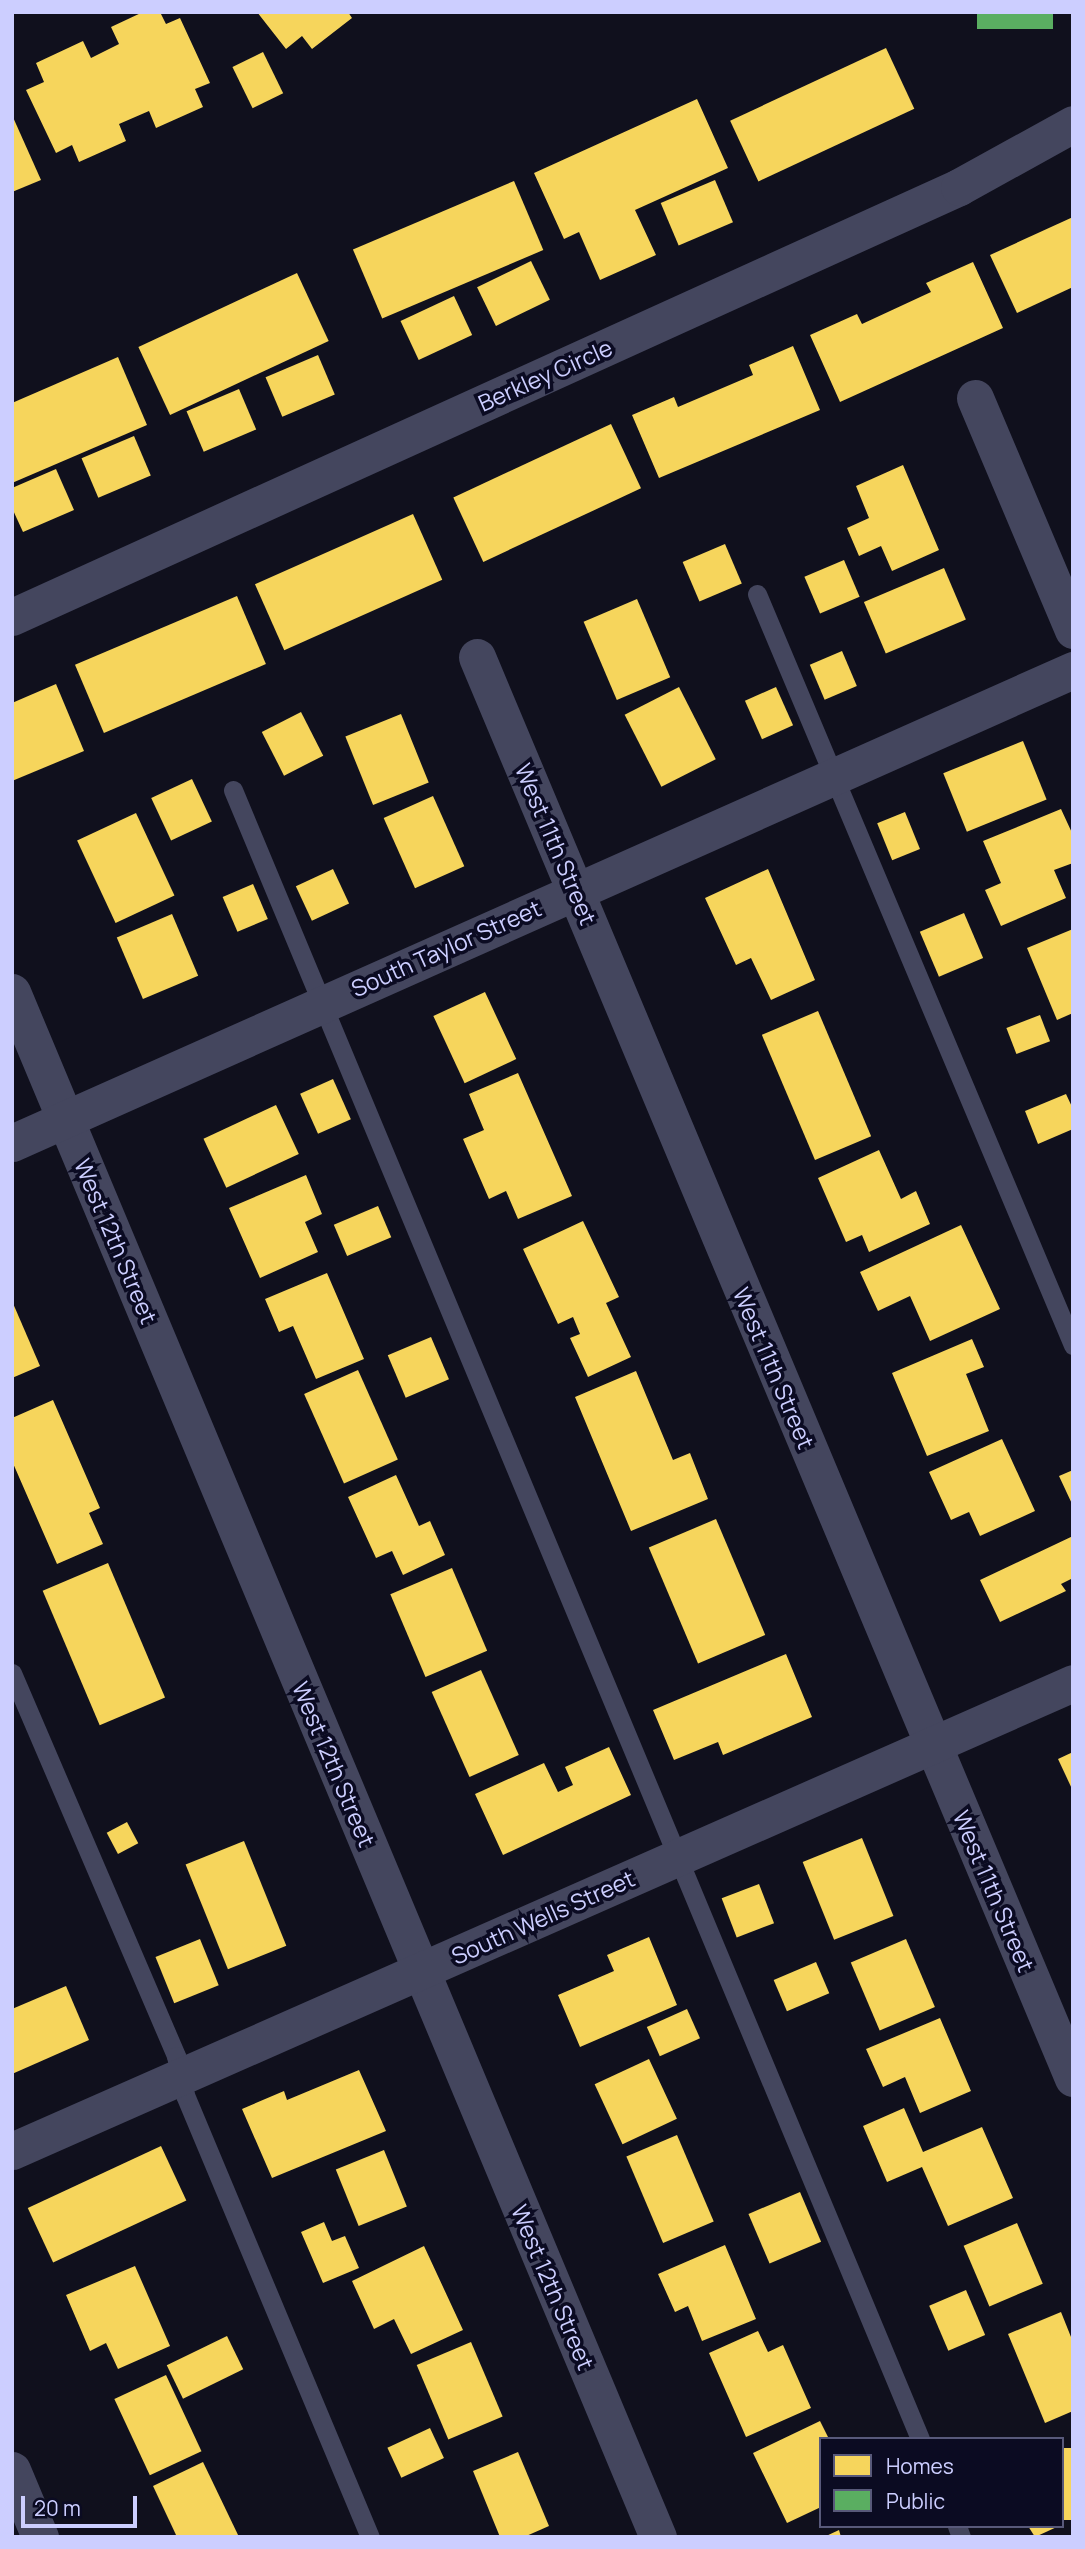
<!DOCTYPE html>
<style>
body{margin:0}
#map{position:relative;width:1085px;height:2549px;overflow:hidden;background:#10101d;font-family:Manrope,sans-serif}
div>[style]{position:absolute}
.homes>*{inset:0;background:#f6d55c;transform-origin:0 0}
.public>*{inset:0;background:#5aae61;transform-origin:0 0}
.lane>*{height:19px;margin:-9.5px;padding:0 9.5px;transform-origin:9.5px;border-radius:9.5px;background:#44465e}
.street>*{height:37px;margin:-18.5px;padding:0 18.5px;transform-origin:18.5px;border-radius:18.5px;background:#44465e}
span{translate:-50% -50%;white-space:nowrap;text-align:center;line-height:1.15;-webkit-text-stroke:7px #0b0b22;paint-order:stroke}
.street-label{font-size:23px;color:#ccceff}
.frame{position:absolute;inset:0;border:14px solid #ccceff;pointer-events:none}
.legend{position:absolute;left:819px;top:2437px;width:245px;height:91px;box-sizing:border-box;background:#0b0b22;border:2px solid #58597a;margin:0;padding:9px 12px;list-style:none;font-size:21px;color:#ccceff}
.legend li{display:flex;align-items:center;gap:14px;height:35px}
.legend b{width:35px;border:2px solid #58597a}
.scale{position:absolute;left:21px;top:2496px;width:116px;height:32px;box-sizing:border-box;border:4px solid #ccceff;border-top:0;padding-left:9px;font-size:21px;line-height:24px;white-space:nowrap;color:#ccceff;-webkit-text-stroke:5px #0b0b22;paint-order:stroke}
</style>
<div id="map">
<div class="homes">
<i style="clip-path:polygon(143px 12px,160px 12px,166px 24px,180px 18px,210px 83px,195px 89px,203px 107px,156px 128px,149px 111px,119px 124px,126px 141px,79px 162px,72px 145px,56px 153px,26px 90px,44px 82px,36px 63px,83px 41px,91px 58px,119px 44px,111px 27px)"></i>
<i style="clip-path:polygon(257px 12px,348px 12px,352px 18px,312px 49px,302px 36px,286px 49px)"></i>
<i style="left:886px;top:48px;width:67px;height:172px;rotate:65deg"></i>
<i style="left:263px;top:52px;width:46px;height:34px;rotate:64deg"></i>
<i style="clip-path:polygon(697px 99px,728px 168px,635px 210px,656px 255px,600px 280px,579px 232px,564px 239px,534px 173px)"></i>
<i style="clip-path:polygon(12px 115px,41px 180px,12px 192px)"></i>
<i style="left:715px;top:180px;width:46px;height:59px;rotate:67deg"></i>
<i style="left:514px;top:181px;width:75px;height:175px;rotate:67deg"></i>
<i style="clip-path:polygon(1073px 217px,1073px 287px,1017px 313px,990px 255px)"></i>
<i style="left:531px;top:261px;width:43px;height:60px;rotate:64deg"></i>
<i style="clip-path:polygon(973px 262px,1003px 328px,840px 402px,810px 335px,857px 314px,862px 324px,931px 292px,926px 283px)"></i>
<i style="left:297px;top:273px;width:75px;height:175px;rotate:65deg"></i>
<i style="left:454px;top:296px;width:43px;height:59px;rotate:65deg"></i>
<i style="clip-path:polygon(793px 346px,820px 410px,659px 478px,632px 415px,674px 397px,678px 407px,753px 375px,749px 365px)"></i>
<i style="left:318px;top:355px;width:43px;height:57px;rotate:67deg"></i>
<i style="clip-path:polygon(118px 357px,147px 425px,12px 483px,12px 403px)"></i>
<i style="left:239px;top:389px;width:44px;height:57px;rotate:67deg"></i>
<i style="left:611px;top:424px;width:71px;height:174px;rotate:65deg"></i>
<i style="left:134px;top:436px;width:43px;height:57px;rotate:67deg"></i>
<i style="clip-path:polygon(903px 465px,939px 550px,892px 571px,881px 546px,859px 556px,847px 528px,869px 518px,856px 486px)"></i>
<i style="clip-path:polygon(56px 469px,74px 510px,23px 532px,12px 508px,12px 488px)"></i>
<i style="left:413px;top:514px;width:72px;height:173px;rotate:66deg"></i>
<i style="left:725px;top:544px;width:43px;height:46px;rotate:67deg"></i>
<i style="left:844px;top:560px;width:40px;height:43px;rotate:67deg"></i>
<i style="left:944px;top:568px;width:56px;height:87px;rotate:67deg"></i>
<i style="left:237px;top:596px;width:74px;height:176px;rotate:67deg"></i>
<i style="left:637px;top:599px;width:85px;height:58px;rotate:67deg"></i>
<i style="left:842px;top:651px;width:38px;height:35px;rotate:67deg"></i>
<i style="clip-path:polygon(56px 684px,84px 751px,12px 781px,12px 703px)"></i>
<i style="left:679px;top:687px;width:81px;height:61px;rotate:63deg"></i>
<i style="left:776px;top:687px;width:42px;height:34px;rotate:66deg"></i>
<i style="left:301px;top:712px;width:49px;height:44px;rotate:63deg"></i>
<i style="left:401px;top:714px;width:74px;height:60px;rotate:68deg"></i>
<i style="left:1023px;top:741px;width:63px;height:86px;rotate:68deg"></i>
<i style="left:192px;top:779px;width:47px;height:45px;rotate:65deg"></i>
<i style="left:433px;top:796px;width:77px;height:54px;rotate:66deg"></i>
<i style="clip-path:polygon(1061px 809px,1073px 835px,1073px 863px,1054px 870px,1066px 898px,1001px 926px,985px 890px,1001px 883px,983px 841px)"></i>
<i style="left:905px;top:812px;width:40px;height:30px;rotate:68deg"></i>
<i style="left:136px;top:813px;width:91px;height:65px;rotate:65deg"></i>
<i style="left:333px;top:869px;width:38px;height:41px;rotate:65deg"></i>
<i style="clip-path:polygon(768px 869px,815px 980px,771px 1000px,751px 958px,736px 965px,705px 898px)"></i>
<i style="left:253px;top:884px;width:38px;height:33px;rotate:67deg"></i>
<i style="left:964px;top:913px;width:49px;height:48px;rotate:67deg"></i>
<i style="left:172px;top:914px;width:67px;height:60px;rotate:67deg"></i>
<i style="clip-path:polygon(1073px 929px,1073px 1013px,1057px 1020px,1027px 948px)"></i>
<i style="left:485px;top:992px;width:74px;height:57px;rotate:65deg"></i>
<i style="left:818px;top:1011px;width:136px;height:61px;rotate:67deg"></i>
<i style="left:1040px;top:1015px;width:28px;height:36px;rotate:69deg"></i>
<i style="clip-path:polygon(518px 1073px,572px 1196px,518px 1219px,506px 1191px,489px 1199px,463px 1139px,484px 1130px,469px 1094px)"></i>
<i style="left:333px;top:1079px;width:44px;height:36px;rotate:66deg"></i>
<i style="clip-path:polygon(1066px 1094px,1073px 1109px,1073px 1129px,1038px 1144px,1025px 1111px)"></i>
<i style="left:276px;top:1105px;width:54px;height:80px;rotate:65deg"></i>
<i style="clip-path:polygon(879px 1150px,901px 1199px,916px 1191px,930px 1224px,869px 1252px,862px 1235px,846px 1242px,818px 1178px)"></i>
<i style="clip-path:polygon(306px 1175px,322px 1214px,305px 1222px,318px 1252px,260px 1278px,229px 1208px)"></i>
<i style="left:378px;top:1206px;width:34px;height:48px;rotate:67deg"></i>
<i style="clip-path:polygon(583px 1221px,619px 1297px,606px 1303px,631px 1357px,588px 1377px,570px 1338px,580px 1334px,573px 1317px,558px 1324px,523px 1249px)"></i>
<i style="clip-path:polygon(961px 1225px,1000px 1309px,930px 1341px,910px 1296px,878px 1311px,860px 1272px)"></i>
<i style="clip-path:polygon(327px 1273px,364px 1359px,316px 1379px,293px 1326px,279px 1332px,265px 1299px)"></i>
<i style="clip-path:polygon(12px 1301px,40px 1366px,12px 1378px)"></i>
<i style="left:431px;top:1337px;width:46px;height:47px;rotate:67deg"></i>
<i style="clip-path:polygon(972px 1339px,984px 1367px,966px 1374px,989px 1431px,927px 1456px,892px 1373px)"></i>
<i style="left:358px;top:1370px;width:98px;height:59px;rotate:66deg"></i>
<i style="clip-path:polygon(636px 1371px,673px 1460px,690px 1453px,708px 1499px,631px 1531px,575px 1397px)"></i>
<i style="clip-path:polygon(53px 1400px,100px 1508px,89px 1513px,103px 1544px,57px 1564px,12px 1461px,12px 1418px)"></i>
<i style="clip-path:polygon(1002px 1439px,1035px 1511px,980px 1536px,969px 1512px,951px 1520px,929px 1472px)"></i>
<i style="clip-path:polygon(1073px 1470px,1073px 1506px,1059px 1476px)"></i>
<i style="clip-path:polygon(396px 1475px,419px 1526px,430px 1521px,445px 1555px,403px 1575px,392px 1551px,376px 1558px,348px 1497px)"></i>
<i style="left:716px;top:1519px;width:126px;height:73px;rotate:67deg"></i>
<i style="clip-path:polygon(1073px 1536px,1073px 1578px,1061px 1584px,1066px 1591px,1000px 1622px,980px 1580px)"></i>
<i style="left:108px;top:1563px;width:146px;height:71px;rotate:67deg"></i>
<i style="left:452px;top:1568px;width:90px;height:67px;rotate:67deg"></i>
<i style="clip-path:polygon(786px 1654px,812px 1717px,723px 1755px,718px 1742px,674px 1760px,653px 1710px)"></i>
<i style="left:481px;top:1670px;width:93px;height:54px;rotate:66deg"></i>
<i style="clip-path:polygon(609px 1747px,631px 1795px,503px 1855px,475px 1794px,544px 1763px,558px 1792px,573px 1785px,565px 1767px)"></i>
<i style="clip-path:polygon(1073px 1752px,1073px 1791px,1058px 1759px)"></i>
<i style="left:127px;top:1822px;width:24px;height:23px;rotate:62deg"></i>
<i style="left:862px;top:1838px;width:84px;height:64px;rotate:68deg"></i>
<i style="left:244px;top:1841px;width:113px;height:63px;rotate:68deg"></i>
<i style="left:759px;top:1884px;width:42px;height:40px;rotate:69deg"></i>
<i style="clip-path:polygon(649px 1937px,677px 2005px,580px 2047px,558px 1995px,614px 1971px,607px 1955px)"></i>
<i style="left:200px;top:1939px;width:50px;height:48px;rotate:68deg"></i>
<i style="left:906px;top:1939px;width:74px;height:60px;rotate:67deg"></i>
<i style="left:816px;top:1962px;width:34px;height:46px;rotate:67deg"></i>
<i style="clip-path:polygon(66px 1986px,89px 2040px,12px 2074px,12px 2009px)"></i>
<i style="left:687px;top:2009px;width:32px;height:44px;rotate:66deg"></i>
<i style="clip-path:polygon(940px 2018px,971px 2091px,920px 2113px,905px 2077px,883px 2087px,866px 2049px)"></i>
<i style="left:649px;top:2059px;width:66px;height:60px;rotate:65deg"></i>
<i style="clip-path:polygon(359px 2070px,386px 2131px,272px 2178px,242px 2109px,284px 2091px,287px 2100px)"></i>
<i style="clip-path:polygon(904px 2108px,923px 2152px,982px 2127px,1013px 2198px,948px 2226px,922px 2167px,887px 2182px,863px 2126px)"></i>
<i style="left:677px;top:2135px;width:94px;height:55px;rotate:67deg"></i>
<i style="left:161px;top:2146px;width:60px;height:147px;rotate:65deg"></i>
<i style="left:384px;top:2150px;width:61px;height:52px;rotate:68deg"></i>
<i style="left:800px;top:2192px;width:54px;height:56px;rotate:67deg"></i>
<i style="clip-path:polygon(324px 2222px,332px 2241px,345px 2236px,359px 2268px,323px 2283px,301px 2232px)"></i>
<i style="left:1017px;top:2223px;width:66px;height:58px;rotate:67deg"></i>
<i style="clip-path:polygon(725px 2245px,756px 2319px,702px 2341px,688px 2306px,675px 2312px,658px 2274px)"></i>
<i style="clip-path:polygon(424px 2246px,463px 2330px,411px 2354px,394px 2319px,374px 2329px,352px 2281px)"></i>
<i style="clip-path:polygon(135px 2266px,170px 2346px,118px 2369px,106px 2343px,90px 2351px,66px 2295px)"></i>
<i style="left:966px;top:2290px;width:49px;height:40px;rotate:67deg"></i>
<i style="clip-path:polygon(1061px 2312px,1073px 2342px,1073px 2411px,1045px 2423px,1008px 2334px)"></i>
<i style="clip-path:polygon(758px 2331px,768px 2352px,783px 2345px,811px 2408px,746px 2437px,709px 2353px)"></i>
<i style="left:227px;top:2336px;width:37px;height:67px;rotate:64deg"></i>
<i style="left:471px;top:2342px;width:81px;height:59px;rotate:67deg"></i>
<i style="left:166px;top:2375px;width:84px;height:57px;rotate:65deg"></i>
<i style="clip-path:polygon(820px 2421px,829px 2439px,821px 2439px,821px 2507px,787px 2523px,753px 2453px)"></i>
<i style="left:430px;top:2428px;width:33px;height:47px;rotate:65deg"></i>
<i style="left:1073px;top:2448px;width:72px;height:12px;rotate:90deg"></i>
<i style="clip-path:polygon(518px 2452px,549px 2526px,524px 2537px,500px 2537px,473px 2471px)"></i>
<i style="clip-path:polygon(203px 2462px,239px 2537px,177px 2537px,153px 2486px)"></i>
<i style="clip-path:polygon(1028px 2526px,1059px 2526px,1035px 2537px)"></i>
<i style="clip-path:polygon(839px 2530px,841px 2537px,824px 2537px)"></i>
</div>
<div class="public">
<i style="left:977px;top:12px;width:76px;height:17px"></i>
</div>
<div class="lane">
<i style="left:757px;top:594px;width:815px;rotate:67.18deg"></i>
<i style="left:233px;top:790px;width:1786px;rotate:67.38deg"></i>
<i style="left:12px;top:1673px;width:417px;rotate:66.8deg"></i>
<i style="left:176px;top:2056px;width:40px;rotate:77deg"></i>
<i style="left:185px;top:2095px;width:479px;rotate:67.3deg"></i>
<i style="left:957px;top:2526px;width:12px;rotate:70deg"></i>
</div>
<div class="street">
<i style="left:975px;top:398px;width:252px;rotate:67.1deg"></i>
<i style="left:12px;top:617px;width:1040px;rotate:-24.42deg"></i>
<i style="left:959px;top:187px;width:130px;rotate:-28.9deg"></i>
<i style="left:477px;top:657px;width:1541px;rotate:67.25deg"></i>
<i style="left:12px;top:992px;width:1675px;rotate:67.31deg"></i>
<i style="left:12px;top:1143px;width:1162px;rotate:-24.03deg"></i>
<i style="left:12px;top:2151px;width:1160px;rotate:-23.8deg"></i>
<i style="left:12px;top:2470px;width:73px;rotate:67.3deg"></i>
</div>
<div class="street-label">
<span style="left:545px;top:375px;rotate:-24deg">Berkley Circle</span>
<span style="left:556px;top:844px;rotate:67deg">West 11th Street</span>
<span style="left:446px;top:948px;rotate:-24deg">South Taylor Street</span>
<span style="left:116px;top:1241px;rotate:67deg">West 12th Street</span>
<span style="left:774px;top:1368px;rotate:67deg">West 11th Street</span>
<span style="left:334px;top:1764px;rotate:67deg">West 12th Street</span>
<span style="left:994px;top:1891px;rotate:67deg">West 11th Street</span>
<span style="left:543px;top:1917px;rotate:-24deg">South Wells Street</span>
<span style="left:553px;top:2287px;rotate:67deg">West 12th Street</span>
</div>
<div class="frame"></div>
<ul class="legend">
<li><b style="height:19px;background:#f6d55c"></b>Homes</li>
<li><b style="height:19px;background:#5aae61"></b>Public</li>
</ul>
<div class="scale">20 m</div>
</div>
